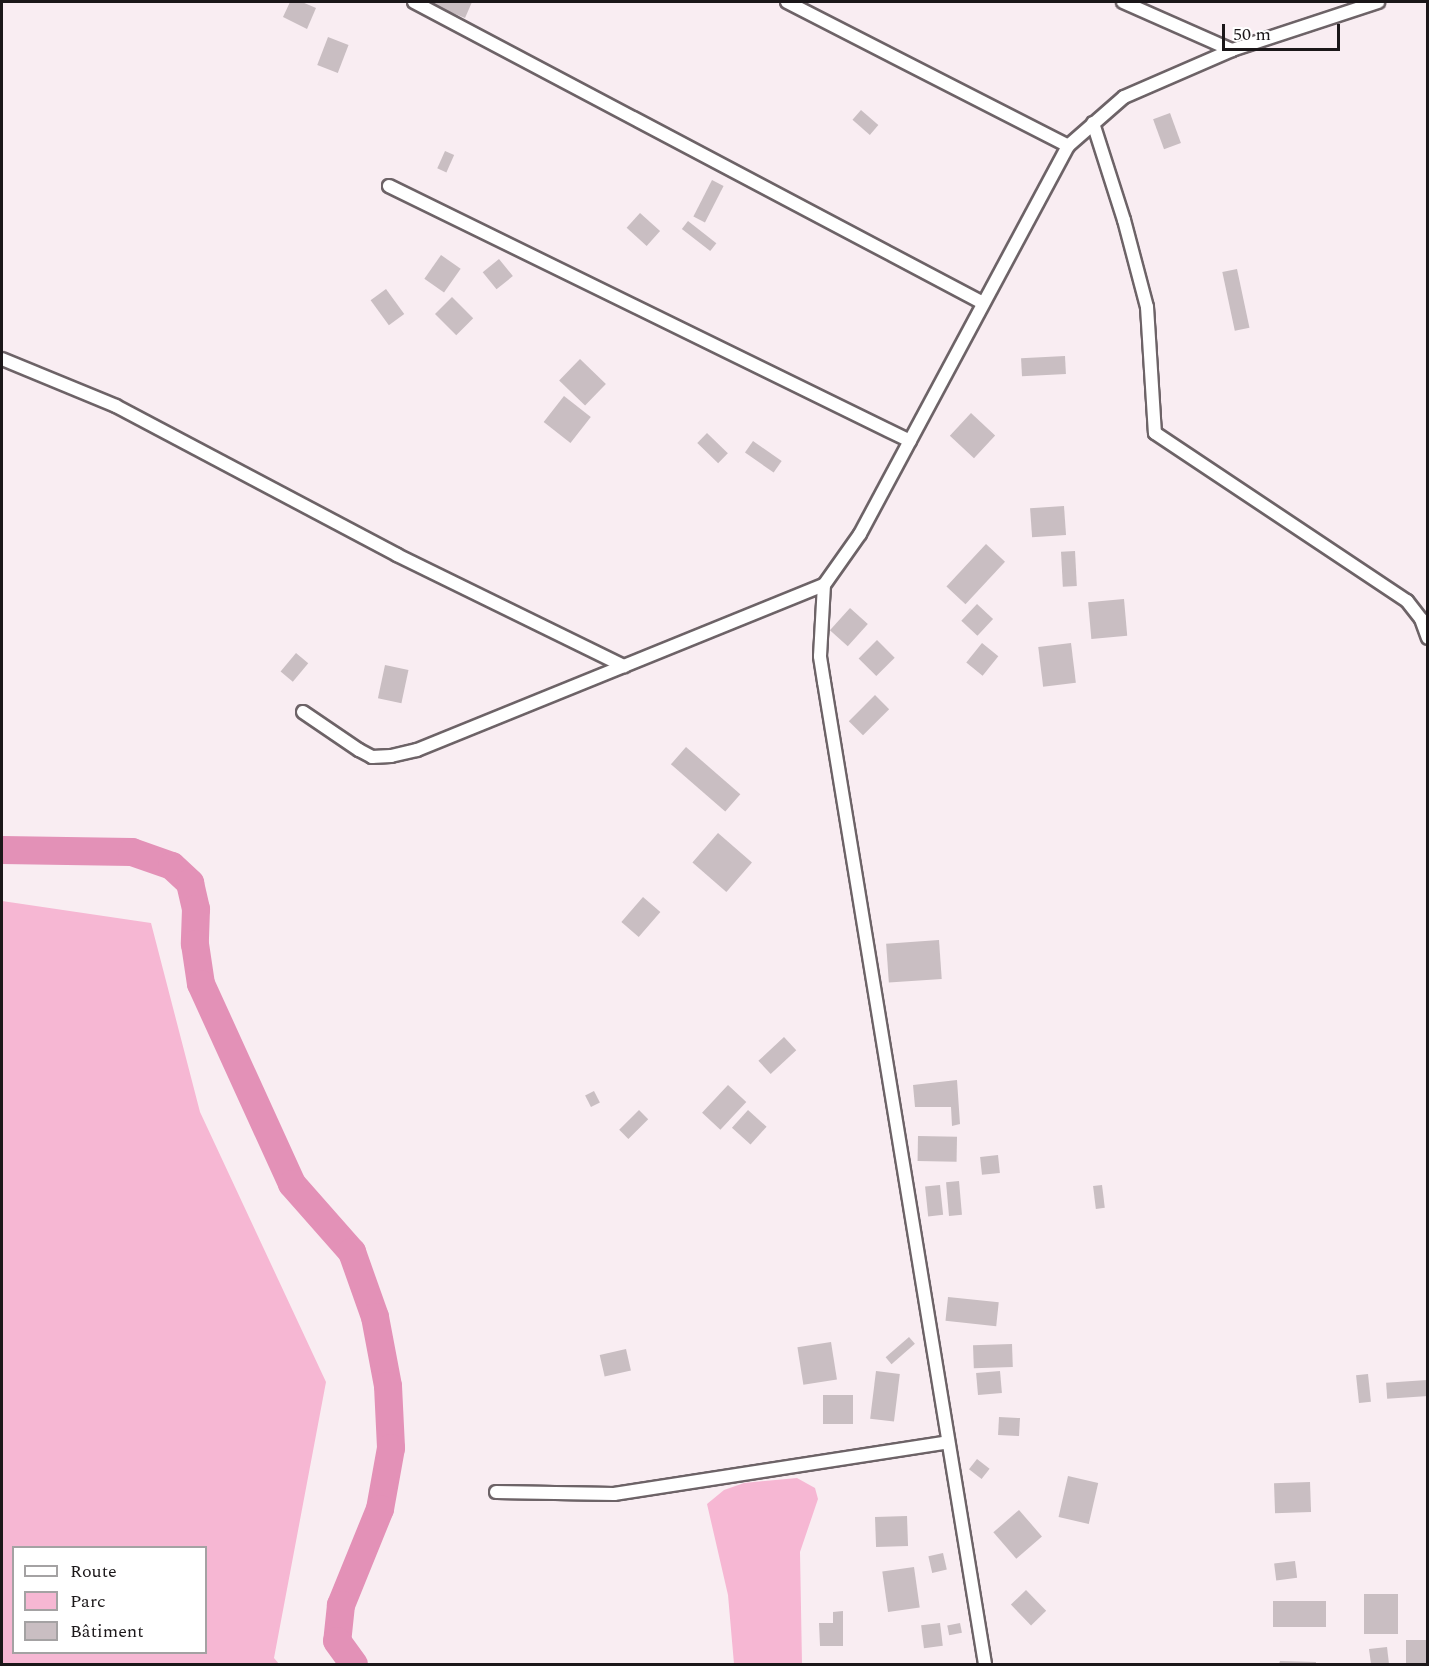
<!DOCTYPE html>
<meta charset="utf-8">
<style>
body{margin:0}
#map{position:relative;width:1429px;height:1666px;overflow:hidden;background:#f9edf2;font-family:Spectral,serif}
div>[style]{position:absolute}
.green>*{inset:0;background:#f6b7d3}
.river>*{height:28px;margin:-14px;padding:0 14px;transform-origin:14px;border-radius:14px;background:#e391b7}
.building>*{inset:0;background:#c9bec2;transform-origin:0 0}
.roads{filter:drop-shadow(2px 0 #6d6367) drop-shadow(-2px 0 #6d6367) drop-shadow(0 2px #6d6367) drop-shadow(0 -2px #6d6367)}
.street>*{height:12px;margin:-6px;padding:0 6px;transform-origin:6px;border-radius:6px;background:#fff}
span{translate:-50% -50%;white-space:nowrap;text-align:center;line-height:1.15;-webkit-text-stroke:5px #fff;paint-order:stroke}
.frame{position:absolute;inset:0;border:3px solid #1b1719;pointer-events:none}
.legend{position:absolute;left:12px;top:1546px;width:195px;height:108px;box-sizing:border-box;background:#fff;border:2px solid #a4a2a3;margin:0;padding:8px 10px;list-style:none;font-size:18px;color:#1b1719}
.legend li{display:flex;align-items:center;gap:12px;height:30px}
.legend b{width:30px;border:2px solid #a4a2a3}
.scale{position:absolute;left:1222px;top:24px;width:118px;height:27px;box-sizing:border-box;border:3px solid #1b1719;border-top:0;padding-left:8px;font-size:18px;line-height:21px;white-space:nowrap;color:#1b1719;-webkit-text-stroke:4px #fff;paint-order:stroke}
</style>
<div id="map">
<div class="green">
<i style="clip-path:polygon(evenodd,2px 901px,151px 923px,200px 1112px,326px 1382px,274px 1658px,279px 1664px,2px 1664px,2px 901px,14px 1548px,206px 1548px,206px 1652px,14px 1652px,14px 1548px)"></i>
<i style="clip-path:polygon(797px 1478px,815px 1488px,818px 1499px,800px 1552px,802px 1664px,734px 1664px,728px 1595px,707px 1504px,724px 1490px,744px 1483px)"></i>
</div>
<div class="river">
<i style="left:2px;top:850px;width:130px;rotate:0.9deg"></i>
<i style="left:132px;top:852px;width:42px;rotate:19.3deg"></i>
<i style="left:172px;top:866px;width:25px;rotate:43deg"></i>
<i style="left:190px;top:883px;width:27px;rotate:77deg"></i>
<i style="left:196px;top:909px;width:35px;rotate:92deg"></i>
<i style="left:195px;top:944px;width:40px;rotate:81.5deg"></i>
<i style="left:201px;top:984px;width:220px;rotate:65.5deg"></i>
<i style="left:292px;top:1184px;width:91px;rotate:48.6deg"></i>
<i style="left:352px;top:1252px;width:69px;rotate:70.5deg"></i>
<i style="left:375px;top:1317px;width:70px;rotate:79.3deg"></i>
<i style="left:388px;top:1386px;width:62px;rotate:87.2deg"></i>
<i style="left:391px;top:1448px;width:62px;rotate:100.2deg"></i>
<i style="left:380px;top:1509px;width:104px;rotate:112.1deg"></i>
<i style="left:341px;top:1605px;width:36px;rotate:96deg"></i>
<i style="left:337px;top:1641px;width:29px;rotate:54deg"></i>
</div>
<div class="building">
<i style="clip-path:polygon(290px 2px,302px 2px,316px 8px,307px 29px,283px 17px)"></i>
<i style="clip-path:polygon(426px 2px,472px 2px,465px 18px)"></i>
<i style="left:328px;top:37px;width:22px;height:30px;rotate:21deg"></i>
<i style="left:861px;top:110px;width:23px;height:13px;rotate:41deg"></i>
<i style="left:1170px;top:113px;width:32px;height:18px;rotate:70deg"></i>
<i style="left:445px;top:151px;width:10px;height:19px;rotate:24deg"></i>
<i style="left:712px;top:180px;width:13px;height:41px;rotate:27deg"></i>
<i style="left:640px;top:213px;width:27px;height:20px;rotate:42deg"></i>
<i style="left:688px;top:221px;width:36px;height:10px;rotate:38deg"></i>
<i style="left:441px;top:255px;width:24px;height:29px;rotate:35deg"></i>
<i style="left:499px;top:259px;width:22px;height:21px;rotate:51deg"></i>
<i style="left:1237px;top:269px;width:60px;height:15px;rotate:78deg"></i>
<i style="left:386px;top:289px;width:31px;height:19px;rotate:54deg"></i>
<i style="left:452px;top:297px;width:30px;height:24px;rotate:45deg"></i>
<i style="left:1065px;top:356px;width:18px;height:44px;rotate:87deg"></i>
<i style="left:580px;top:359px;width:36px;height:30px;rotate:44deg"></i>
<i style="left:564px;top:396px;width:34px;height:33px;rotate:38deg"></i>
<i style="left:971px;top:413px;width:33px;height:31px;rotate:43deg"></i>
<i style="left:707px;top:433px;width:29px;height:14px;rotate:44deg"></i>
<i style="left:753px;top:441px;width:35px;height:14px;rotate:35deg"></i>
<i style="left:1064px;top:506px;width:29px;height:34px;rotate:86deg"></i>
<i style="left:986px;top:544px;width:26px;height:58px;rotate:43deg"></i>
<i style="left:1075px;top:551px;width:35px;height:14px;rotate:87deg"></i>
<i style="left:1124px;top:599px;width:37px;height:36px;rotate:85deg"></i>
<i style="left:977px;top:604px;width:22px;height:23px;rotate:43deg"></i>
<i style="left:850px;top:608px;width:24px;height:30px;rotate:42deg"></i>
<i style="left:877px;top:640px;width:25px;height:26px;rotate:45deg"></i>
<i style="left:982px;top:643px;width:21px;height:25px;rotate:39deg"></i>
<i style="left:1071px;top:643px;width:40px;height:33px;rotate:83deg"></i>
<i style="left:296px;top:653px;width:16px;height:24px;rotate:40deg"></i>
<i style="left:385px;top:665px;width:24px;height:34px;rotate:12deg"></i>
<i style="left:875px;top:695px;width:20px;height:37px;rotate:45deg"></i>
<i style="left:686px;top:747px;width:72px;height:23px;rotate:41deg"></i>
<i style="left:718px;top:833px;width:45px;height:39px;rotate:41deg"></i>
<i style="left:643px;top:897px;width:23px;height:33px;rotate:41deg"></i>
<i style="left:939px;top:940px;width:39px;height:53px;rotate:86deg"></i>
<i style="left:784px;top:1037px;width:18px;height:35px;rotate:47deg"></i>
<i style="clip-path:polygon(957px 1080px,960px 1124px,952px 1126px,951px 1107px,915px 1107px,913px 1085px)"></i>
<i style="left:728px;top:1085px;width:25px;height:38px;rotate:43deg"></i>
<i style="left:594px;top:1091px;width:13px;height:10px;rotate:63deg"></i>
<i style="left:639px;top:1110px;width:13px;height:28px;rotate:45deg"></i>
<i style="left:748px;top:1110px;width:25px;height:24px;rotate:42deg"></i>
<i style="left:918px;top:1136px;width:39px;height:25px;rotate:1deg"></i>
<i style="left:998px;top:1155px;width:18px;height:18px;rotate:84deg"></i>
<i style="left:959px;top:1181px;width:34px;height:13px;rotate:85deg"></i>
<i style="left:940px;top:1185px;width:30px;height:15px;rotate:84deg"></i>
<i style="left:1102px;top:1185px;width:23px;height:9px;rotate:83deg"></i>
<i style="left:948px;top:1297px;width:51px;height:24px;rotate:6deg"></i>
<i style="left:909px;top:1337px;width:9px;height:31px;rotate:49deg"></i>
<i style="left:831px;top:1342px;width:38px;height:34px;rotate:81deg"></i>
<i style="left:1012px;top:1344px;width:23px;height:39px;rotate:88deg"></i>
<i style="left:626px;top:1349px;width:22px;height:27px;rotate:77deg"></i>
<i style="left:876px;top:1371px;width:24px;height:48px;rotate:7deg"></i>
<i style="left:1000px;top:1371px;width:22px;height:24px;rotate:85deg"></i>
<i style="left:1368px;top:1374px;width:28px;height:12px;rotate:84deg"></i>
<i style="left:1427px;top:1380px;width:16px;height:41px;rotate:86deg"></i>
<i style="left:823px;top:1395px;width:30px;height:29px"></i>
<i style="left:999px;top:1417px;width:21px;height:18px;rotate:3deg"></i>
<i style="left:977px;top:1459px;width:16px;height:13px;rotate:38deg"></i>
<i style="left:1068px;top:1476px;width:31px;height:42px;rotate:13deg"></i>
<i style="left:1310px;top:1482px;width:30px;height:36px;rotate:88deg"></i>
<i style="left:1019px;top:1510px;width:35px;height:34px;rotate:49deg"></i>
<i style="left:907px;top:1516px;width:30px;height:32px;rotate:88deg"></i>
<i style="left:943px;top:1553px;width:17px;height:15px;rotate:77deg"></i>
<i style="left:1295px;top:1561px;width:17px;height:21px;rotate:83deg"></i>
<i style="left:914px;top:1567px;width:41px;height:32px;rotate:82deg"></i>
<i style="left:1026px;top:1590px;width:29px;height:21px;rotate:46deg"></i>
<i style="left:1364px;top:1594px;width:34px;height:40px"></i>
<i style="left:1326px;top:1601px;width:26px;height:53px;rotate:90deg"></i>
<i style="clip-path:polygon(843px 1611px,843px 1646px,820px 1646px,819px 1623px,833px 1623px,833px 1612px)"></i>
<i style="left:940px;top:1623px;width:23px;height:19px;rotate:83deg"></i>
<i style="left:960px;top:1623px;width:10px;height:13px;rotate:79deg"></i>
<i style="left:1406px;top:1640px;width:22px;height:24px"></i>
<i style="clip-path:polygon(1387px 1647px,1389px 1664px,1371px 1664px,1369px 1649px)"></i>
<i style="clip-path:polygon(1280px 1661px,1316px 1662px,1316px 1664px,1279px 1664px)"></i>
</div>
<div class="roads">
<div class="street">
<i style="left:414px;top:2px;width:644px;rotate:27.88deg"></i>
<i style="left:787px;top:2px;width:316px;rotate:27.1deg"></i>
<i style="left:1123px;top:2px;width:119px;rotate:23.8deg"></i>
<i style="left:1093px;top:123px;width:102px;rotate:72.3deg"></i>
<i style="left:1124px;top:220px;width:90px;rotate:75.2deg"></i>
<i style="left:1147px;top:307px;width:126px;rotate:86.4deg"></i>
<i style="left:1155px;top:433px;width:303px;rotate:33.7deg"></i>
<i style="left:1407px;top:601px;width:23px;rotate:52deg"></i>
<i style="left:1421px;top:619px;width:20px;rotate:70deg"></i>
<i style="left:389px;top:186px;width:580px;rotate:26.08deg"></i>
<i style="left:2px;top:359px;width:123px;rotate:22.4deg"></i>
<i style="left:116px;top:406px;width:318px;rotate:27.9deg"></i>
<i style="left:397px;top:555px;width:253px;rotate:26.1deg"></i>
<i style="left:303px;top:712px;width:68px;rotate:34.2deg"></i>
<i style="left:359px;top:750px;width:15px;rotate:28deg"></i>
<i style="left:372px;top:757px;width:19px;rotate:-3deg"></i>
<i style="left:391px;top:756px;width:27px;rotate:-13deg"></i>
<i style="left:417px;top:750px;width:439px;rotate:-22.1deg"></i>
<i style="left:496px;top:1492px;width:118px;rotate:1deg"></i>
<i style="left:614px;top:1494px;width:338px;rotate:-8.8deg"></i>
<i style="left:985px;top:1664px;width:995px;rotate:-99.31deg"></i>
<i style="left:824px;top:682px;width:26px;rotate:-99deg"></i>
<i style="left:820px;top:656px;width:71px;rotate:-86.8deg"></i>
<i style="left:824px;top:585px;width:62px;rotate:-54.8deg"></i>
<i style="left:860px;top:534px;width:440px;rotate:-61.8deg"></i>
<i style="left:1068px;top:146px;width:74px;rotate:-41.2deg"></i>
<i style="left:1124px;top:97px;width:118px;rotate:-23.5deg"></i>
<i style="left:1232px;top:50px;width:154px;rotate:-18.2deg"></i>
</div>
</div>
<div class="frame"></div>
<ul class="legend">
<li><b style="height:8px;background:#fff"></b>Route</li>
<li><b style="height:16px;background:#f6b7d3"></b>Parc</li>
<li><b style="height:16px;background:#c9bec2"></b>Bâtiment</li>
</ul>
<div class="scale">50 m</div>
</div>
